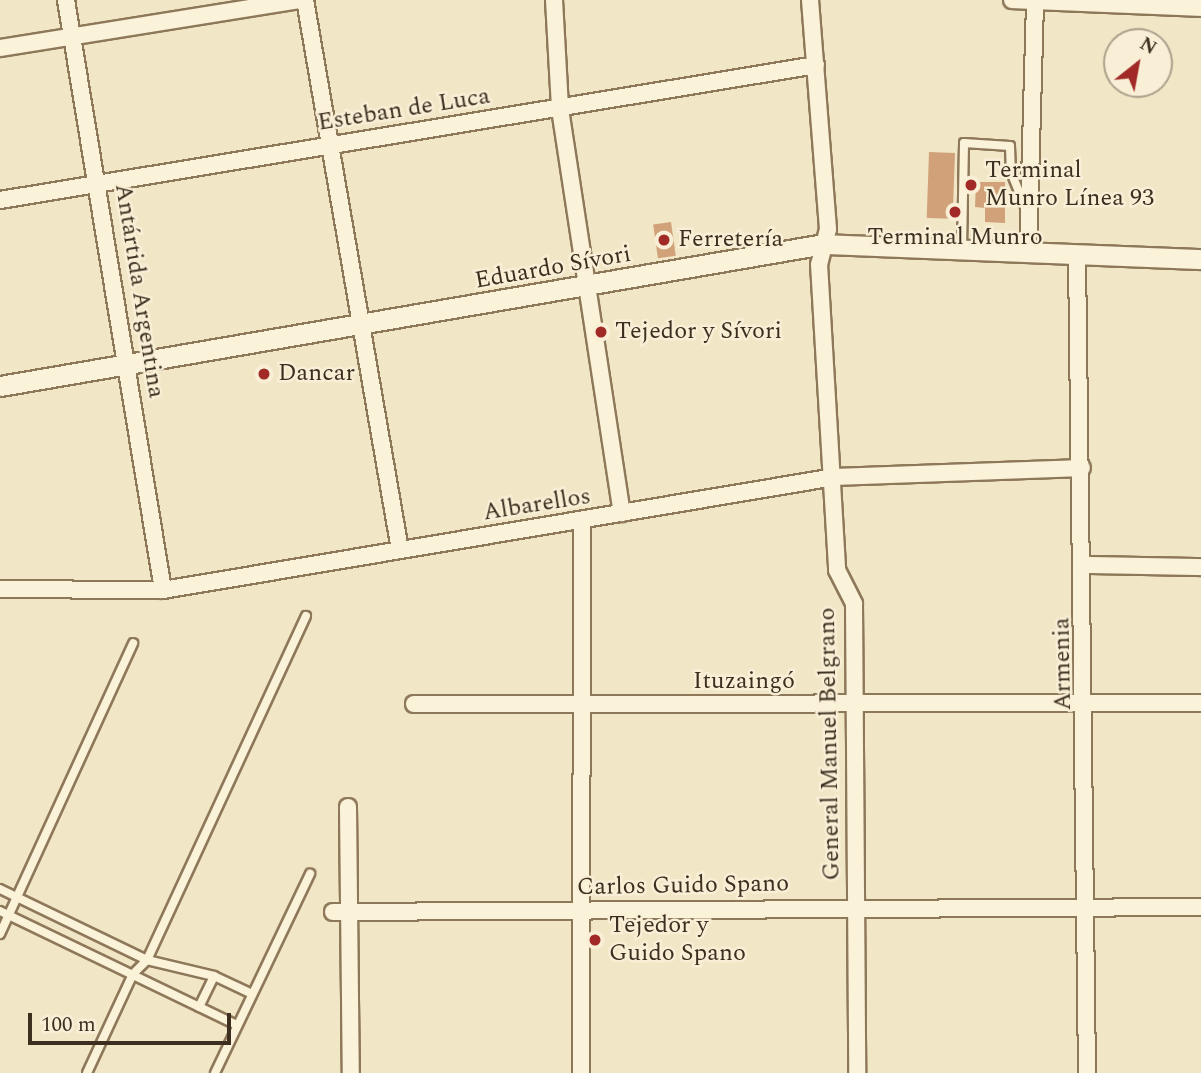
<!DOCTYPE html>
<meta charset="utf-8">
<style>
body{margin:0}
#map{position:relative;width:1201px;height:1073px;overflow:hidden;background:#f1e6c6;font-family:Spectral,serif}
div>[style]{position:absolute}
.building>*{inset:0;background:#d1a279;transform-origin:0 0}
.roads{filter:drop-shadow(2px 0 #8e785a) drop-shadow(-2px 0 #8e785a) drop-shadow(0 2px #8e785a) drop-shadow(0 -2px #8e785a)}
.service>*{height:8px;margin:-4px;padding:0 4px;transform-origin:4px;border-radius:4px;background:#fbf2da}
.minor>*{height:16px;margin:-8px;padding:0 8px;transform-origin:8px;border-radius:8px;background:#fbf2da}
.tertiary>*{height:19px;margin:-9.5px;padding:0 9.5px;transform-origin:9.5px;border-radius:9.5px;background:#fbf2da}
.dots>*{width:19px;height:19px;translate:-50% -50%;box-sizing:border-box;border:4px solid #f8efd6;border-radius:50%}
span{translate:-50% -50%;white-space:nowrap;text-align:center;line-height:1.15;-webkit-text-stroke:5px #f8efd6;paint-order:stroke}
.street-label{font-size:24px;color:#3d2f1f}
.poi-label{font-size:24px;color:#3d2f1f}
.left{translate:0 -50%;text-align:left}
.north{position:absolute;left:1103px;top:28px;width:70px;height:70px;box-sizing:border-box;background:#f8efd6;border:2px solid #ada28d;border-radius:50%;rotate:31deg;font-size:19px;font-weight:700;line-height:28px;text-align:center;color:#3d2f1f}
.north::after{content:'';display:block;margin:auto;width:24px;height:32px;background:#a12a26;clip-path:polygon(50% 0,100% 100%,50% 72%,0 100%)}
.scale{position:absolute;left:28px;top:1013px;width:203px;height:32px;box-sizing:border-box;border:4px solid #3d2f1f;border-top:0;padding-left:9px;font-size:21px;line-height:24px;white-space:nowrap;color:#3d2f1f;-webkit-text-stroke:5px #f8efd6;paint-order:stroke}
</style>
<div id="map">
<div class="building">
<i style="left:929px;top:152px;width:26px;height:66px;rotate:2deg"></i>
<i style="clip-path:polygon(976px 182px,1005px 182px,1005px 223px,985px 222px,985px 208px,975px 207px)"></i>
<i style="left:671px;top:222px;width:34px;height:18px;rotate:82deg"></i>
</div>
<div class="roads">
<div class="service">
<i style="left:962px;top:248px;width:105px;rotate:-88.9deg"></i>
<i style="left:964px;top:143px;width:46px;rotate:3.7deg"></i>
<i style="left:1010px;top:146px;width:26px;rotate:88deg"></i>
<i style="left:1011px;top:172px;width:40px;rotate:68deg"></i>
<i style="left:0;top:889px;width:163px;rotate:25.8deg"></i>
<i style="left:147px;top:960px;width:69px;rotate:13.4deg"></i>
<i style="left:214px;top:976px;width:42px;rotate:25.3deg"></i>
<i style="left:0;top:911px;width:263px;rotate:25.7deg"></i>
<i style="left:0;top:934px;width:320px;rotate:-65.4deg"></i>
<i style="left:199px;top:1007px;width:34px;rotate:-64deg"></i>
<i style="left:87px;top:1073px;width:109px;rotate:-65.1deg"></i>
<i style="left:133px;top:974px;width:20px;rotate:-45deg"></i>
<i style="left:147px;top:960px;width:379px;rotate:-65.2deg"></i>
<i style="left:215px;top:1073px;width:221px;rotate:-64.5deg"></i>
</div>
<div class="minor">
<i style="left:66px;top:0;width:598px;rotate:80.66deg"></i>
<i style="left:305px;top:0;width:558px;rotate:80.2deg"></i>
<i style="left:554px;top:0;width:109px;rotate:86.8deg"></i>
<i style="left:560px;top:109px;width:409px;rotate:81.3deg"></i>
<i style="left:810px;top:0;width:230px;rotate:85.5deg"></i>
<i style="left:828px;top:229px;width:36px;rotate:104deg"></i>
<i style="left:819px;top:264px;width:307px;rotate:86.6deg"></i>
<i style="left:837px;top:570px;width:38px;rotate:63deg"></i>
<i style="left:854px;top:604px;width:469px;rotate:89.6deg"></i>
<i style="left:1012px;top:0;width:189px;rotate:2.4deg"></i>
<i style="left:0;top:48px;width:303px;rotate:-9.1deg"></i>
<i style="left:0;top:200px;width:827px;rotate:-9.39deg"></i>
<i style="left:1028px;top:253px;width:253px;rotate:-88.4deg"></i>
<i style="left:1077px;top:255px;width:818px;rotate:89.3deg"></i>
<i style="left:1085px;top:565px;width:116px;rotate:1deg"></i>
<i style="left:0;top:589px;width:163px;rotate:0.4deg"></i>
<i style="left:163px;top:590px;width:681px;rotate:-9.55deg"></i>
<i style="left:835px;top:477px;width:247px;rotate:-2.1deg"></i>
<i style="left:414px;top:704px;width:787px;rotate:-0.07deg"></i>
<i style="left:348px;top:807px;width:266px;rotate:89.4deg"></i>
<i style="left:333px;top:912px;width:868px;rotate:-0.33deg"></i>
<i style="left:581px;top:1073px;width:551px;rotate:-89.9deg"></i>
</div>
<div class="tertiary">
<i style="left:0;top:386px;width:836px;rotate:-9.78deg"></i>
<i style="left:824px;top:244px;width:377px;rotate:2.3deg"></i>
</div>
</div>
<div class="dots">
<i style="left:971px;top:185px;background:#a12a26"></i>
<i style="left:955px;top:212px;background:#a12a26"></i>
<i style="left:664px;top:240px;background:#a12a26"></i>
<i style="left:601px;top:332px;background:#a12a26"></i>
<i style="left:264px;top:374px;background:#a12a26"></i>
<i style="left:595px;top:940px;background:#a12a26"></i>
</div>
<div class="street-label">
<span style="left:404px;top:110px;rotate:-9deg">Esteban de Luca</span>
<span style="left:553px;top:268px;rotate:-10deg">Eduardo Sívori</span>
<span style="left:139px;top:291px;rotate:81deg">Antártida Argentina</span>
<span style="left:537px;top:505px;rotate:-9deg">Albarellos</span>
<span style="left:1063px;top:664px;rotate:-91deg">Armenia</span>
<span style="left:744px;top:682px">Ituzaingó</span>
<span style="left:830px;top:744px;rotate:-91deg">General Manuel Belgrano</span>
<span style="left:683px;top:886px;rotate:-1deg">Carlos Guido Spano</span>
</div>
<div class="poi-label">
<span class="left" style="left:985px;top:185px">Terminal<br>Munro Línea 93</span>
<span style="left:955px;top:238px">Terminal Munro</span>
<span class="left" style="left:678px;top:240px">Ferretería</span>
<span class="left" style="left:615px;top:332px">Tejedor y Sívori</span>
<span class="left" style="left:278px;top:374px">Dancar</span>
<span class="left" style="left:609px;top:940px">Tejedor y<br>Guido Spano</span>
</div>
<div class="north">N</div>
<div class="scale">100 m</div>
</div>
